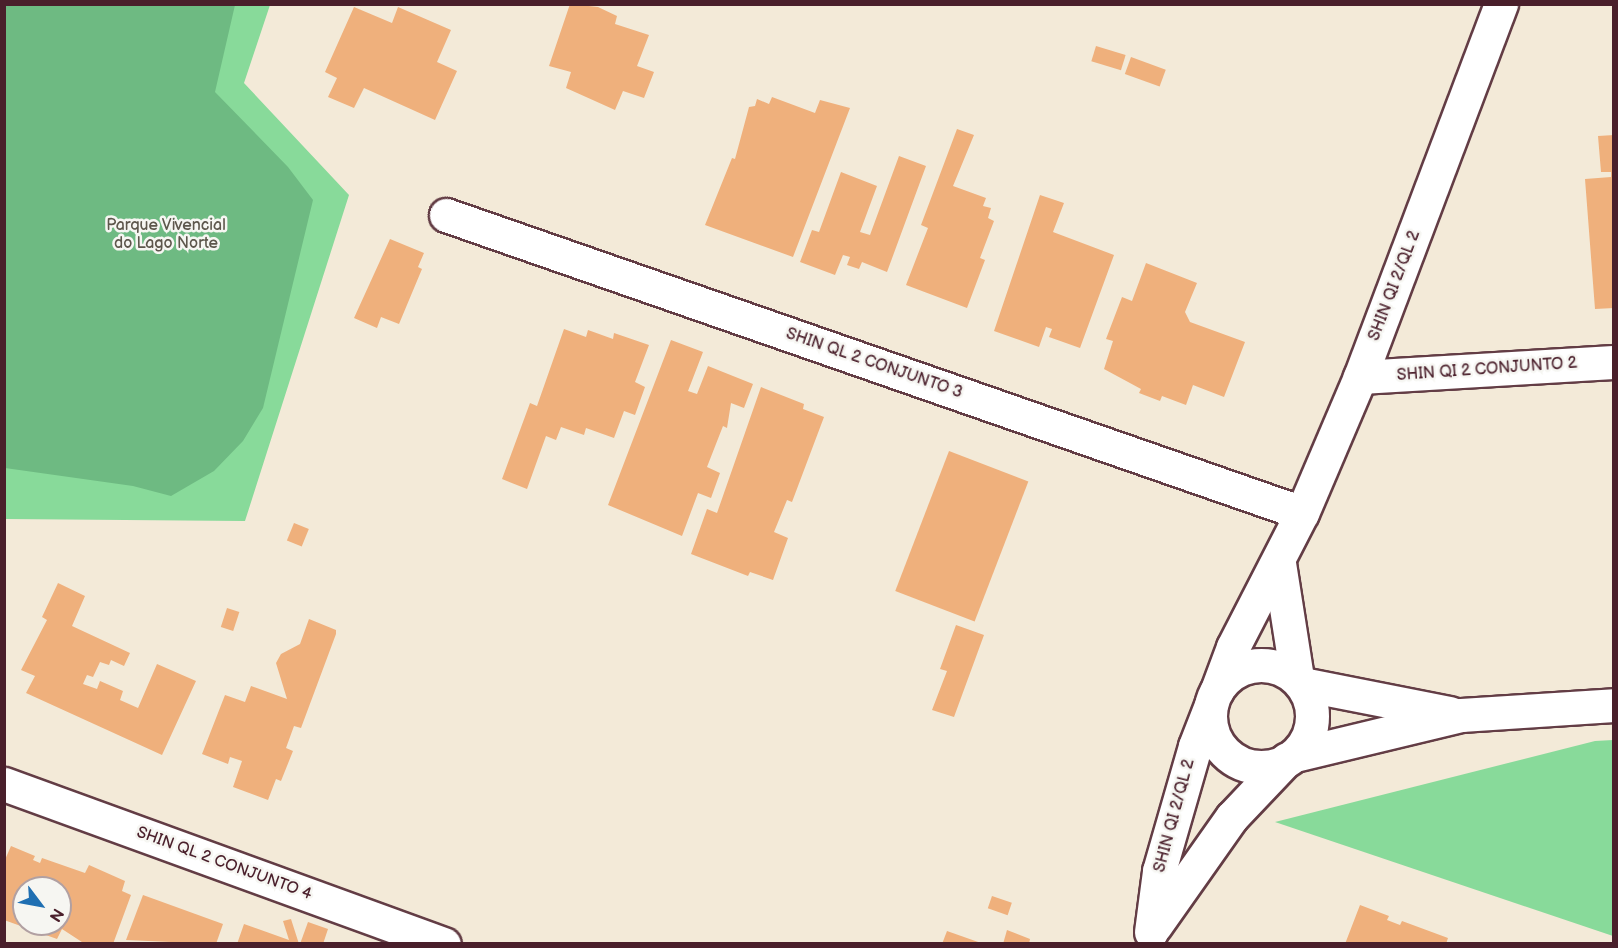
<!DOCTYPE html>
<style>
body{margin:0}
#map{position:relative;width:1618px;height:948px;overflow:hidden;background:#f3ead8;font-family:"Balsamiq Sans",sans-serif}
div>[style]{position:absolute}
.green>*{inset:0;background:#88da9a}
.forest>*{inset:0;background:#6eba82}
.building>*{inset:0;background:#efb07c;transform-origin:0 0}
.roads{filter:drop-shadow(2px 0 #633d45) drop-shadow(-2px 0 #633d45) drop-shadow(0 2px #633d45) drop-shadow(0 -2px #633d45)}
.street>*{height:33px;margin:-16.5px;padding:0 16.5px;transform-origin:16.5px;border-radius:16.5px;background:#fff}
.secondary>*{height:33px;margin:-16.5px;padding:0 16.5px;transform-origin:16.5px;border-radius:16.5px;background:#fff}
.secondary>.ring{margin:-16.5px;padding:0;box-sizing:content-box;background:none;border:33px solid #fff;border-radius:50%}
span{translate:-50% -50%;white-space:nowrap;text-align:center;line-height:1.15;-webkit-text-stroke:5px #f6f6f2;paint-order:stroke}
.park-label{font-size:16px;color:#5d574c}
.street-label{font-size:16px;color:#4a1f2b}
.frame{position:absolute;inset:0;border:6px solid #4a1f2b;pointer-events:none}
.north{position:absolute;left:12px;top:876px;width:60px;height:60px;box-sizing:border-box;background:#f6f6f2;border:2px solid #b1a0a2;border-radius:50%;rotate:122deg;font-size:16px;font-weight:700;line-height:24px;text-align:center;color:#4a1f2b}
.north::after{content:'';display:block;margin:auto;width:21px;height:27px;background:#1f6fb2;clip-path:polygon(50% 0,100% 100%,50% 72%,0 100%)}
</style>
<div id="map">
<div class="green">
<i style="clip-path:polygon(5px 5px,270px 5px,244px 83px,349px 195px,245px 521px,5px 519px)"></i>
<i style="clip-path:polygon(1613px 740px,1613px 936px,1275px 822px,1595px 741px)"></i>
</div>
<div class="forest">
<i style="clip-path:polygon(5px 4px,235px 5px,215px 92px,288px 167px,313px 200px,263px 408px,243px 441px,214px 471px,171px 496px,133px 486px,5px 468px)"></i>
</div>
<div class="building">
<i style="clip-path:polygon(570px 4px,598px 7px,617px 16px,615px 24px,649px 35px,637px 66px,654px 72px,644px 98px,623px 91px,615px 110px,566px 88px,571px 72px,549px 66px)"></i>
<i style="clip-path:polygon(354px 7px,392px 23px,398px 7px,451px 30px,437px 62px,457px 71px,435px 120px,364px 88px,354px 108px,328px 97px,337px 78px,325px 72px)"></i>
<i style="left:1096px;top:46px;width:31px;height:16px;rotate:17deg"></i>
<i style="left:1131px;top:57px;width:37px;height:18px;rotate:20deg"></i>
<i style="clip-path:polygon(772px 97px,815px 113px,820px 100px,850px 108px,793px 257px,705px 225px,732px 158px,735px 159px,749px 107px,755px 106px,757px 99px,769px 104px)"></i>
<i style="clip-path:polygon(957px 129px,974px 135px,953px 186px,986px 198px,983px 206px,991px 208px,988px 218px,994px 221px,980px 258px,985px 260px,967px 308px,906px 285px,928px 228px,921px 225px)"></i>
<i style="clip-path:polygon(1614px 135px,1614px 308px,1595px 309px,1585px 179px,1611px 177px,1611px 172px,1601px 172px,1598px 136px)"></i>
<i style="clip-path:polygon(899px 156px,926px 166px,887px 272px,862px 262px,859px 269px,847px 265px,850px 257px,843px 255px,835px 275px,800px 262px,812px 230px,819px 232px,841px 172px,877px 186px,860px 232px,870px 235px)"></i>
<i style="clip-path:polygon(1040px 195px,1064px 203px,1053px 232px,1114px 255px,1080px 348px,1049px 337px,1052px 329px,1046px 327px,1039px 347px,994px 331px)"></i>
<i style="clip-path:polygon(390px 239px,424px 253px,418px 267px,422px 269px,399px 324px,381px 317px,377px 328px,354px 318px)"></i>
<i style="clip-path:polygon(1146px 263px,1197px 283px,1185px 312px,1190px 322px,1245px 342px,1224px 397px,1193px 385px,1186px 405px,1162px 396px,1160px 401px,1139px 393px,1141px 389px,1104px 369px,1113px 341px,1106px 339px,1122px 297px,1132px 301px)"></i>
<i style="clip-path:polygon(564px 329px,586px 337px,588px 330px,613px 339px,614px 333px,649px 345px,635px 382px,645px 387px,635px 415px,624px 411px,614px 438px,586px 428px,584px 435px,561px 427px,556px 440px,546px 436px,527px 489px,502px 479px,530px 403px,537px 406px)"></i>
<i style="clip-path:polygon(671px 340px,703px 352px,688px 391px,697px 394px,708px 366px,753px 384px,744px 408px,731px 403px,727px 428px,723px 426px,707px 467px,720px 473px,711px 498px,698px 493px,682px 536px,608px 505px)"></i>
<i style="clip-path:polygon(761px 387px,804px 404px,803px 409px,824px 417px,792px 502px,787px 500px,774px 532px,788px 538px,773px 580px,750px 572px,748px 576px,691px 554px,707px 509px,717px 513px)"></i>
<i style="left:949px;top:451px;width:85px;height:150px;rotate:21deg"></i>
<i style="left:294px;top:523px;width:16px;height:19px;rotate:22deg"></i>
<i style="clip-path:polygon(58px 583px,85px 596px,72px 626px,130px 653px,124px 666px,111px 660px,109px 665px,100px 662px,93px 677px,87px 675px,83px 684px,97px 689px,100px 681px,123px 691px,120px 700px,138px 708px,157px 664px,196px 681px,162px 755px,26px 693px,35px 676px,21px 670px,47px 620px,42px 617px)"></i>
<i style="left:227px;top:608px;width:13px;height:20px;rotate:18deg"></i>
<i style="clip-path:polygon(309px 619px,336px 630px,336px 634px,301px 728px,294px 726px,286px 748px,293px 751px,281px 781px,276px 779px,268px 800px,233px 787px,242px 761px,230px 757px,228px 764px,202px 754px,225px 695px,245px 702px,251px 686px,287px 699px,276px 663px,281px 654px,300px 644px)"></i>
<i style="clip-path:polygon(956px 625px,984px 635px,954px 717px,932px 710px,947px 671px,940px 669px)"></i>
<i style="clip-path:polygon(evenodd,11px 846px,35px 856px,33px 860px,40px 863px,42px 858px,85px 873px,89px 865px,125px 881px,122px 891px,131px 895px,113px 944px,85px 944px,62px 929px,57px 939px,4px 920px,4px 862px,11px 846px,24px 888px,60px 888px,60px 924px,24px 924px,24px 888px)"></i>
<i style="clip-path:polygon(143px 895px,223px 924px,216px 944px,126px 940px)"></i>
<i style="left:992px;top:896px;width:21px;height:13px;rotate:19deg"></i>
<i style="clip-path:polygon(1360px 905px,1389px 916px,1387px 920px,1400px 925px,1402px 921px,1448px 938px,1446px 944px,1345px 944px)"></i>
<i style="clip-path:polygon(291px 919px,299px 944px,237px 944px,244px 924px,289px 940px,283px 921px)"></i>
<i style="clip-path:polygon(308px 922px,328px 929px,323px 944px,300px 944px)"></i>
<i style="clip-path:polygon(1007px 930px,1030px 939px,1029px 944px,1003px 944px)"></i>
<i style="clip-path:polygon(947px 931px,981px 943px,981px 944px,942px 944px)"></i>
</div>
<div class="roads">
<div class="street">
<i style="left:446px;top:215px;width:906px;rotate:19.19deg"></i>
<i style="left:1360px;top:377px;width:254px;rotate:-3.4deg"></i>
<i style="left:1279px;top:563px;width:116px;rotate:81.1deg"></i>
<i style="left:1217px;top:690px;width:46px;rotate:-69.6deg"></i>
<i style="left:1233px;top:647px;width:151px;rotate:-62.8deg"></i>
<i style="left:1302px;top:513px;width:148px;rotate:-66.9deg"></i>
<i style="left:1360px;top:377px;width:399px;rotate:-69.3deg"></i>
<i style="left:4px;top:784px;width:468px;rotate:20deg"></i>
</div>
<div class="secondary">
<i class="ring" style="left:1210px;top:665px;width:69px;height:69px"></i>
<i style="left:1302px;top:684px;width:151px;rotate:11.1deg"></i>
<i style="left:1295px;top:755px;width:171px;rotate:-13.5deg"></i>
<i style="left:1461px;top:715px;width:153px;rotate:-3.7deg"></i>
<i style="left:1155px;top:926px;width:133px;rotate:-54.8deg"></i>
<i style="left:1232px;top:817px;width:80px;rotate:-46.5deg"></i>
<i style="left:1151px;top:932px;width:62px;rotate:-82.5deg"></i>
<i style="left:1159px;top:871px;width:130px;rotate:-73.9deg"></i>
<i style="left:1195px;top:746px;width:44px;rotate:-68.7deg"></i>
</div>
</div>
<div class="park-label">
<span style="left:166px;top:235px">Parque Vivencial<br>do Lago Norte</span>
</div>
<div class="street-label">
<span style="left:1395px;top:286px;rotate:-69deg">SHIN QI 2/QL 2</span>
<span style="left:874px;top:364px;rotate:19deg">SHIN QL 2 CONJUNTO 3</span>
<span style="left:1487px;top:370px;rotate:-4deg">SHIN QI 2 CONJUNTO 2</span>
<span style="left:1175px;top:816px;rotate:-75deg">SHIN QI 2/QL 2</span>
<span style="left:224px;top:864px;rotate:20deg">SHIN QL 2 CONJUNTO 4</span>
</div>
<div class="frame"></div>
<div class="north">N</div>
</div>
